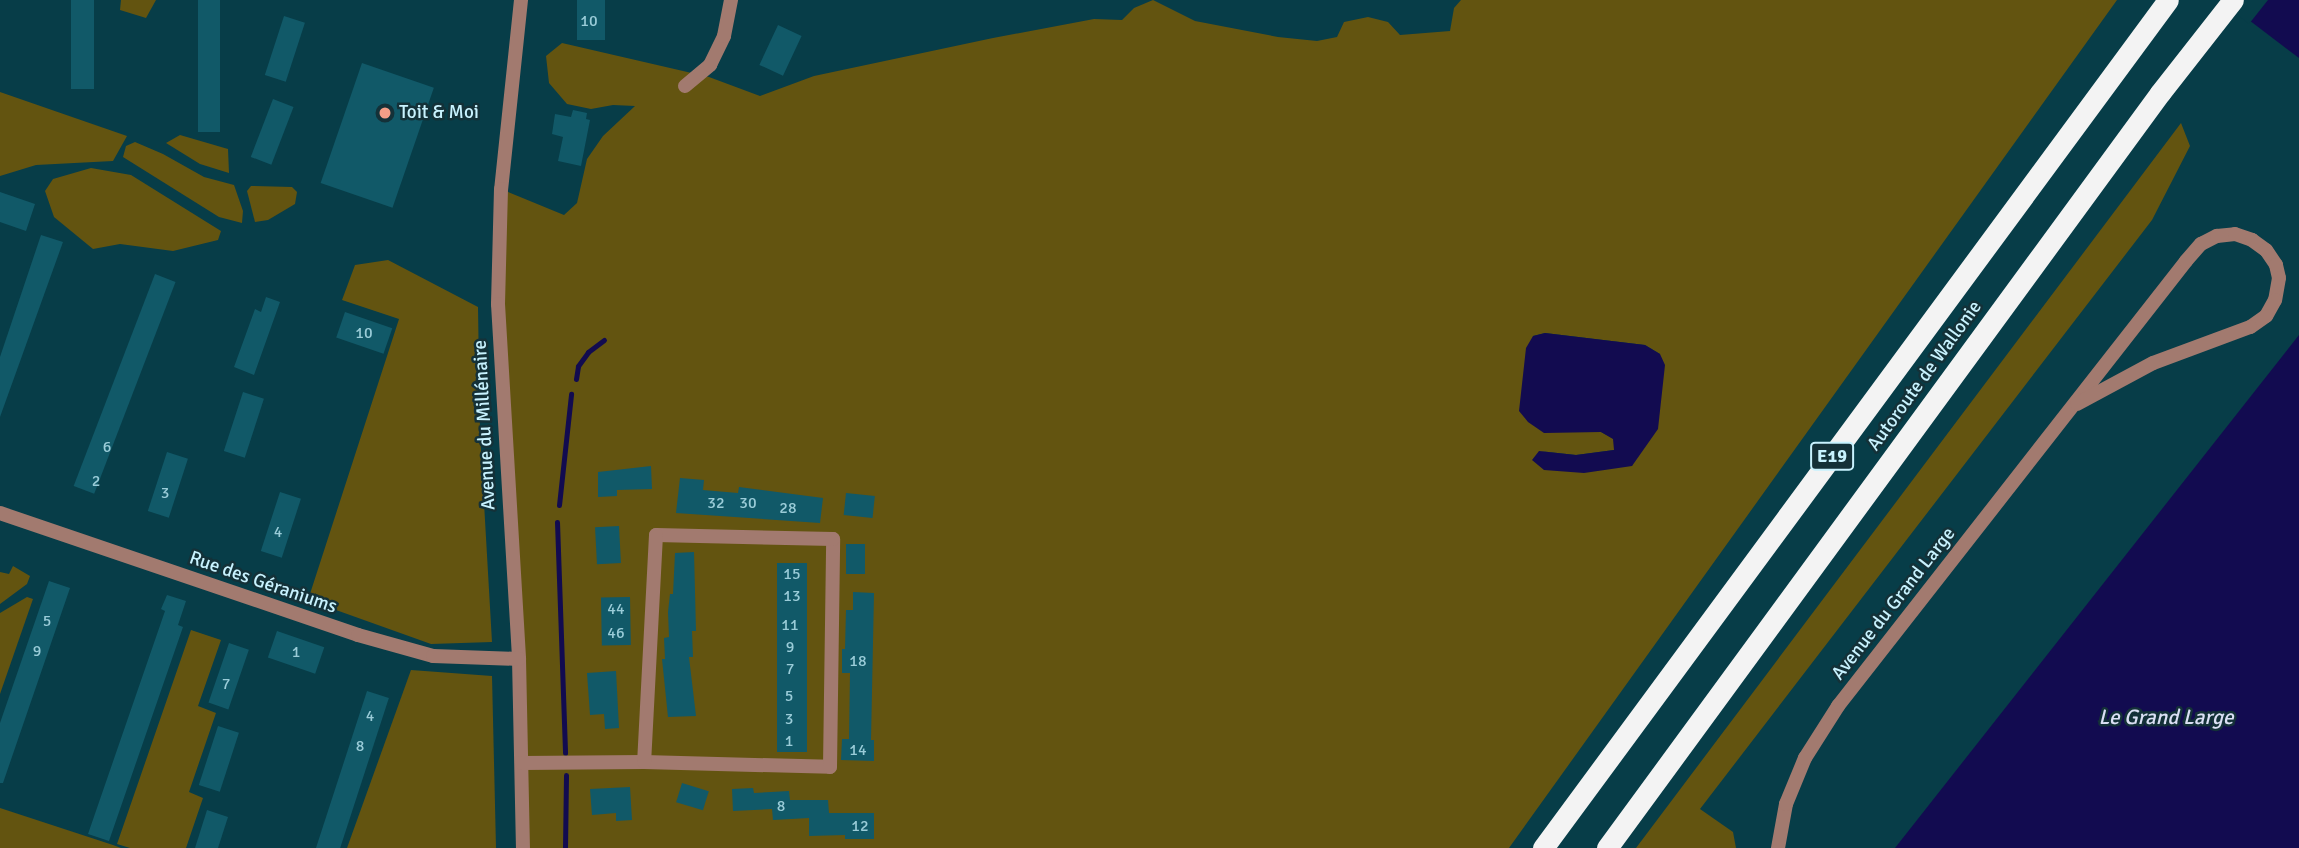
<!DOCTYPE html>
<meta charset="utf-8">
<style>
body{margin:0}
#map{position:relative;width:2299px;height:848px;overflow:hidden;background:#073d48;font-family:Signika,sans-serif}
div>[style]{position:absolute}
.green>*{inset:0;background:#635410}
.water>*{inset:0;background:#120b50}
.pier>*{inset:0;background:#073d48}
.stream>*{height:5px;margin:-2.5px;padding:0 2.5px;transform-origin:2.5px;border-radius:2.5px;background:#120b50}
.building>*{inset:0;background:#115968;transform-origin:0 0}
.minor>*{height:14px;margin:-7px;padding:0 7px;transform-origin:7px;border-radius:7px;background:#a27a6f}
.motorway>*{height:21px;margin:-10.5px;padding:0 10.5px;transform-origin:10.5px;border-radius:10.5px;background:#f3f3f3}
.dots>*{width:19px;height:19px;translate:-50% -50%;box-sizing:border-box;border:4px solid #143138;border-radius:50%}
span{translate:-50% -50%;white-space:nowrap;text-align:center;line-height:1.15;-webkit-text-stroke:5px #143138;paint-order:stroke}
.number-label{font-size:16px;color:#9accd8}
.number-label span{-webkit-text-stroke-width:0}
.shield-label span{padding:2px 5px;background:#143138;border:2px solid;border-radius:5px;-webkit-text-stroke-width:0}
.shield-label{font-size:18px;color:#c8f2fe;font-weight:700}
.poi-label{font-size:19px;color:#c8f2fe}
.left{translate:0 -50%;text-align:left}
.street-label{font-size:19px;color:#c8f2fe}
.water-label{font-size:21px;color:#dbe0f5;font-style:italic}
</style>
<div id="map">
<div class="green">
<div style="clip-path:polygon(121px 0,156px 0,146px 18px,120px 10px)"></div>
<div style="clip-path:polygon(evenodd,1153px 0,1195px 21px,1278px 37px,1317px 41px,1337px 37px,1344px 22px,1368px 17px,1388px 22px,1400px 35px,1450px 31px,1454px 8px,1461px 0,2117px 0,1509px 848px,523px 848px,505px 466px,501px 189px,564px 215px,577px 203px,587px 159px,603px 136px,635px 106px,613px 105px,591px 109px,567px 104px,549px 83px,546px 56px,562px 43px,709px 77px,760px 96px,814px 76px,993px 38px,1094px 19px,1122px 20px,1134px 8px,1153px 0,1545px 333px,1645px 345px,1660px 354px,1632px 466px,1539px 451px,1576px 455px,1614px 450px,1614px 439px,1601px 432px,1533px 336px,1545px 333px)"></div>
<div style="clip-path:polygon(0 92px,75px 118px,127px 136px,113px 161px,36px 165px,0 176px)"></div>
<div style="clip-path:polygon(2181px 123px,2190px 146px,2152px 220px,1700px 809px,1733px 832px,1736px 848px,1636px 848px)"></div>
<div style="clip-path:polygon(180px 135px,228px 149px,229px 173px,200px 164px,166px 143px)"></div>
<div style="clip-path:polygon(135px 142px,163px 154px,204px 177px,234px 185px,243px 211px,242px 223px,219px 217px,123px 157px,126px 146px)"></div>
<div style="clip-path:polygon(91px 168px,131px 175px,221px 231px,218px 240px,173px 251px,120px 244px,93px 249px,54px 217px,45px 191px,53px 179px)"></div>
<div style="clip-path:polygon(251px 186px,292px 187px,297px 192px,295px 204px,268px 220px,255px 222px,247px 191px)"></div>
<div style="clip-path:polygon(388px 260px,478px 307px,480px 433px,492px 642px,431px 644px,308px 600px,399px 319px,342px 300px,355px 265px)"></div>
<div style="clip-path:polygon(13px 566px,30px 576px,27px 584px,0 604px,0 572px,9px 574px)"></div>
<div style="clip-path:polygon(27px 597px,33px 599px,0 694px,0 613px)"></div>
<div style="clip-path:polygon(191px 630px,221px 640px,198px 706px,216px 713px,189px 792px,203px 798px,186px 848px,130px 848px,117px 844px)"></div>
<div style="clip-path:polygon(411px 670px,492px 676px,496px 848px,347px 848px)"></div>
<div style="clip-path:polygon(0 808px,113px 845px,121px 848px,0 848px)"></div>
</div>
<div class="water">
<div style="clip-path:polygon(2223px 0,2299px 0,2299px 58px,2245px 17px)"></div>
<div style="clip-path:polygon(1545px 333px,1645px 345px,1660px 354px,1665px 365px,1658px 429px,1632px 466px,1584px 473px,1544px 470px,1532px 460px,1539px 451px,1576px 455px,1614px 450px,1613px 439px,1601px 432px,1544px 433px,1528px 422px,1519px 411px,1526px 348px,1533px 336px)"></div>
<div style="clip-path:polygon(2299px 335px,2299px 848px,1895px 848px)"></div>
</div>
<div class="pier">
<div style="clip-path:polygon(2220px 0,2268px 0,2249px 24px)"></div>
</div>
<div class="stream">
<div style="left:576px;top:379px;width:13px;rotate:-81deg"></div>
<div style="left:578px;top:366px;width:17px;rotate:-54deg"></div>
<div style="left:588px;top:352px;width:20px;rotate:-37deg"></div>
<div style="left:559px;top:505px;width:112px;rotate:-83.8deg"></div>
<div style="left:557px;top:522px;width:231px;rotate:88deg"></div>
<div style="left:565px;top:848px;width:73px;rotate:-89.2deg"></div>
</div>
<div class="building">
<div style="left:71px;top:0;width:23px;height:89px"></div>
<div style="left:198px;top:0;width:22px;height:132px"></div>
<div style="left:577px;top:0;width:28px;height:40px"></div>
<div style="left:284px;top:16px;width:22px;height:62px;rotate:18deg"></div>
<div style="left:778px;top:25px;width:26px;height:44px;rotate:25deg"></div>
<div style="left:362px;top:63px;width:76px;height:127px;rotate:19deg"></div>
<div style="left:273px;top:99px;width:22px;height:62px;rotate:21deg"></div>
<div style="clip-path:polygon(573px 110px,587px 113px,586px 119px,590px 120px,581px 166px,558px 161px,563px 137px,552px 134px,555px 114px,571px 117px)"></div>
<div style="clip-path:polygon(0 192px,35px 204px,26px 231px,0 222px)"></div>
<div style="clip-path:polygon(41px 235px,63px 242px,0 417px,0 357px)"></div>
<div style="left:155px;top:274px;width:22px;height:227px;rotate:21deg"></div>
<div style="clip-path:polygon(266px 297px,280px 302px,254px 375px,234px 367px,255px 309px,261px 312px)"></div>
<div style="left:345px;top:312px;width:50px;height:27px;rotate:19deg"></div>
<div style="left:243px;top:392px;width:22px;height:62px;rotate:18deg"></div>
<div style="left:167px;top:452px;width:22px;height:62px;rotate:18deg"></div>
<div style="clip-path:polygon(651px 466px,652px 489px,617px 490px,617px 496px,598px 497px,598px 472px)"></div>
<div style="clip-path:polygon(680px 478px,704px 480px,703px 490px,738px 493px,739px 487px,823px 498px,820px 523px,676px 513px)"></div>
<div style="left:280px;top:492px;width:22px;height:62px;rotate:18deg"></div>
<div style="left:846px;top:493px;width:29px;height:22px;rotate:6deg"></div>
<div style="left:619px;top:526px;width:37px;height:24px;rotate:87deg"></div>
<div style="left:846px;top:544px;width:19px;height:30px"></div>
<div style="clip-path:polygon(694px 552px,696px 631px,692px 631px,693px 657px,689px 657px,696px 716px,668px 717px,662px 659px,665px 659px,664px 638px,669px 637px,668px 612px,670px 594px,673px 594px,675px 553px)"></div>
<div style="left:777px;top:563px;width:30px;height:189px"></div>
<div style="clip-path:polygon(49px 581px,70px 588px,3px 783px,0 783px,0 723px)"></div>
<div style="clip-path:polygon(853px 592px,874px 593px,871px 740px,874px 740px,874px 761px,841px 760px,842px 739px,849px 739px,850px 673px,842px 673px,842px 649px,845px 649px,846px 610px,853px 610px)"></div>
<div style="clip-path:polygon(167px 595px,186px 601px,178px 625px,183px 627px,109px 841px,88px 834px,165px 611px,161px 609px)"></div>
<div style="left:630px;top:597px;width:48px;height:29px;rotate:89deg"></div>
<div style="left:277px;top:631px;width:50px;height:28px;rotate:19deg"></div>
<div style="left:229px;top:643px;width:21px;height:63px;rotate:19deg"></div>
<div style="clip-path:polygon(616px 671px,619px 728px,605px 729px,604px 714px,590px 715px,587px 673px)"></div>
<div style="left:367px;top:691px;width:23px;height:166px;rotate:18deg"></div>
<div style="left:218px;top:726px;width:22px;height:62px;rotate:18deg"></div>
<div style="left:682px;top:783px;width:28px;height:20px;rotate:17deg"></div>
<div style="clip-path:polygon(630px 787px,632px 820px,616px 821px,616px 813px,592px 815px,590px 789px)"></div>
<div style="clip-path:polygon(753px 788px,754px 793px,789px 791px,790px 800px,828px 800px,829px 813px,874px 813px,874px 839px,845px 839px,845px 835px,809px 836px,809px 818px,773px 820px,772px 809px,733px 811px,732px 789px)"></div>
<div style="clip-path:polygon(207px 810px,228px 817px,218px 848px,195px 848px)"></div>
</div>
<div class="minor">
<div style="left:521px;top:0;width:190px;rotate:96deg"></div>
<div style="left:501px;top:189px;width:115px;rotate:91.5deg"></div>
<div style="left:498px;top:304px;width:356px;rotate:86.6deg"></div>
<div style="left:519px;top:659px;width:189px;rotate:88.8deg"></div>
<div style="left:685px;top:86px;width:33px;rotate:-40deg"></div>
<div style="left:710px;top:65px;width:32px;rotate:-64deg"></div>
<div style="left:724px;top:36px;width:37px;rotate:-79deg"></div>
<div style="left:0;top:513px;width:378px;rotate:18.8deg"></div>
<div style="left:358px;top:635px;width:78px;rotate:15.6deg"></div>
<div style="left:433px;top:656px;width:86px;rotate:2deg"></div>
<div style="left:522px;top:763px;width:122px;rotate:-0.5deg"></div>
<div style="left:644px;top:762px;width:186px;rotate:1.5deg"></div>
<div style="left:830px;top:767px;width:228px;rotate:-89.2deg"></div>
<div style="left:833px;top:539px;width:177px;rotate:-178.7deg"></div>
<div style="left:656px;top:535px;width:227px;rotate:93deg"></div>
<div style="left:1778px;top:848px;width:45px;rotate:-79.7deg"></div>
<div style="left:1786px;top:804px;width:50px;rotate:-67.6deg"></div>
<div style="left:1805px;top:758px;width:62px;rotate:-57.6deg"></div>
<div style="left:1838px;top:706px;width:565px;rotate:-51.97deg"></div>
<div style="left:2186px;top:261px;width:23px;rotate:-49deg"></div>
<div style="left:2201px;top:244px;width:18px;rotate:-27deg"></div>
<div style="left:2217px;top:236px;width:18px;rotate:-6deg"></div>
<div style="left:2235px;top:234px;width:18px;rotate:19deg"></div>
<div style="left:2252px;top:240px;width:17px;rotate:36deg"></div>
<div style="left:2266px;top:250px;width:18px;rotate:56deg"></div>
<div style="left:2276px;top:265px;width:13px;rotate:77deg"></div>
<div style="left:2279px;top:278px;width:22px;rotate:100deg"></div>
<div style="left:2275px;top:300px;width:18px;rotate:119deg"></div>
<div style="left:2266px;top:316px;width:19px;rotate:145deg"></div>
<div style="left:2250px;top:327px;width:103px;rotate:159.6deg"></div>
<div style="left:2153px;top:363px;width:86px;rotate:151.7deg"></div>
</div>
<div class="motorway">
<div style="left:1543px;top:848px;width:1053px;rotate:-53.61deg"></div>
<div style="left:1607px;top:848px;width:936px;rotate:-53.78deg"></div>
<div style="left:2160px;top:93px;width:118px;rotate:-51.9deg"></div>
</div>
<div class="dots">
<div style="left:385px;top:113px;background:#f49e87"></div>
</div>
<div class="number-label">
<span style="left:589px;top:21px">10</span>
<span style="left:364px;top:333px">10</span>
<span style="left:107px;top:447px">6</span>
<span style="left:96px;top:481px">2</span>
<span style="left:165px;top:493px">3</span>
<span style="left:716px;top:503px">32</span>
<span style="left:748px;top:503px">30</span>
<span style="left:788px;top:508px">28</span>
<span style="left:278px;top:532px">4</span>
<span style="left:792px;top:574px">15</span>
<span style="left:792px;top:596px">13</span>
<span style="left:616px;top:609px">44</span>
<span style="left:47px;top:621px">5</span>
<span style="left:790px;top:625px">11</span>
<span style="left:616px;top:633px">46</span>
<span style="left:790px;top:647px">9</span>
<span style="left:37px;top:651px">9</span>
<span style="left:296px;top:652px">1</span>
<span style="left:858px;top:661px">18</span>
<span style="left:790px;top:669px">7</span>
<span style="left:226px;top:684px">7</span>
<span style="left:789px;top:696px">5</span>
<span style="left:370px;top:716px">4</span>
<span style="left:789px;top:719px">3</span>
<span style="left:789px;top:741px">1</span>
<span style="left:360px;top:746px">8</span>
<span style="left:858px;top:750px">14</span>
<span style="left:781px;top:806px">8</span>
<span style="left:860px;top:826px">12</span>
</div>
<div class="shield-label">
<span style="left:1832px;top:456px">E19</span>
</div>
<div class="poi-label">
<span class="left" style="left:399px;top:113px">Toit &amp; Moi</span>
</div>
<div class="street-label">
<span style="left:1925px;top:376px;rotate:-54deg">Autoroute de Wallonie</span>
<span style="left:485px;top:425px;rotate:-93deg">Avenue du Millénaire</span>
<span style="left:263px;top:583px;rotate:19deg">Rue des Géraniums</span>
<span style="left:1894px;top:604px;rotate:-52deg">Avenue du Grand Large</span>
</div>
<div class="water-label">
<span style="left:2166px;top:717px">Le Grand Large</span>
</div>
</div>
